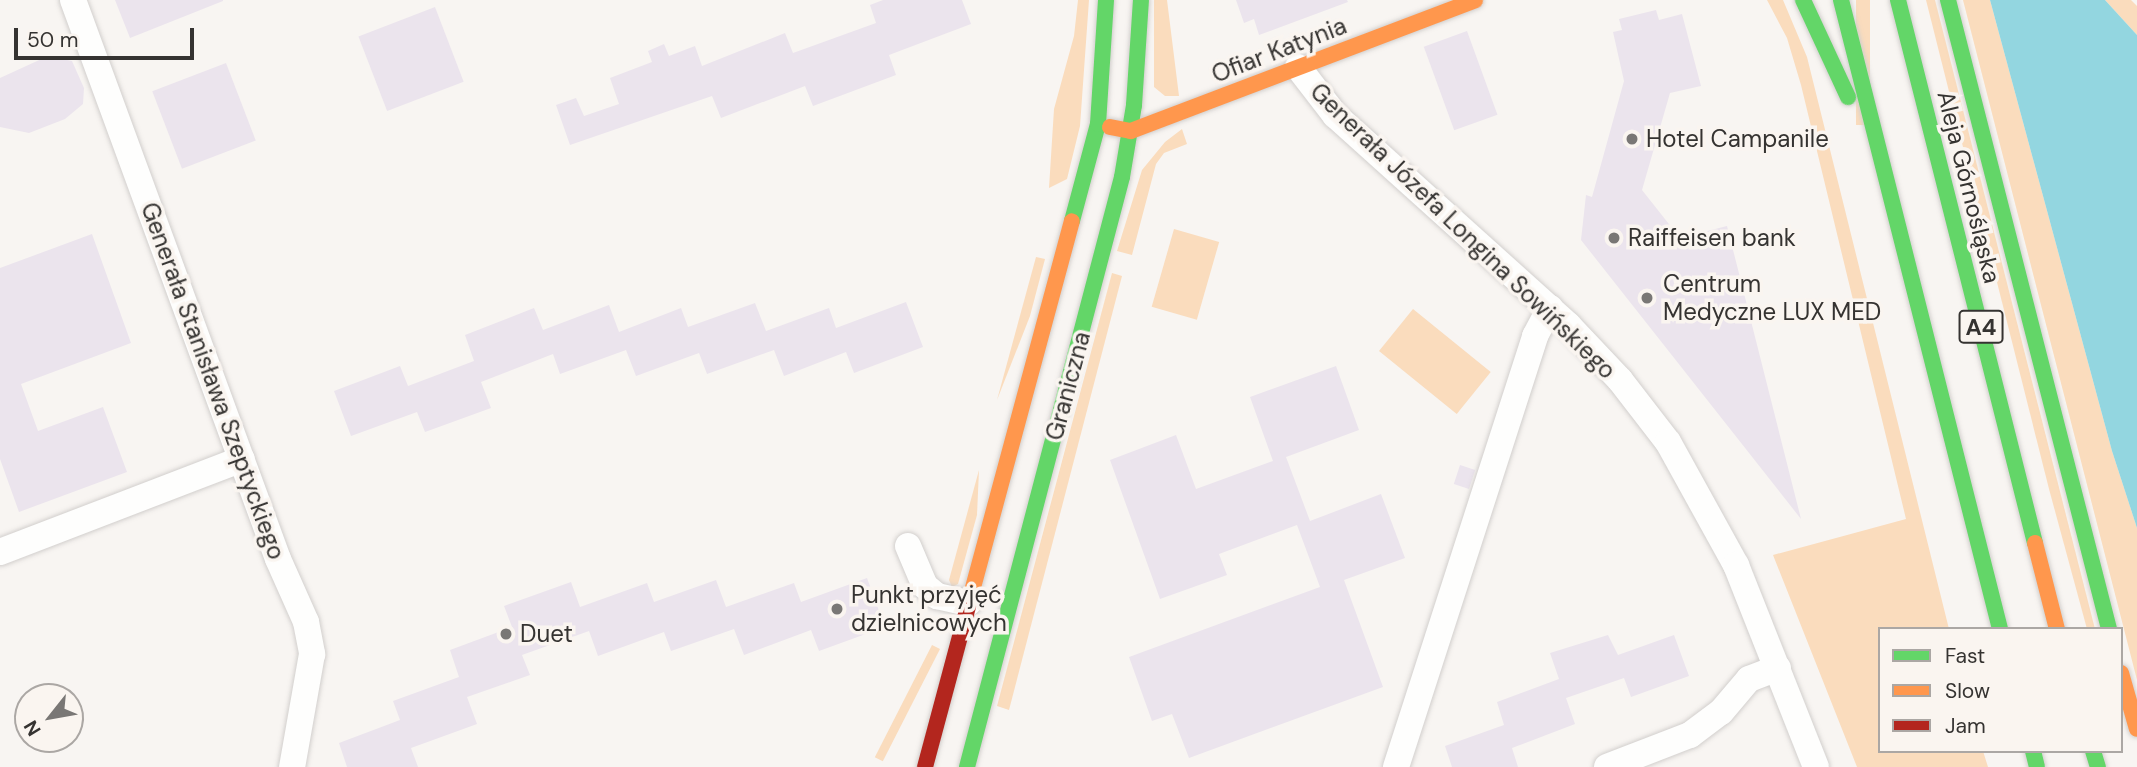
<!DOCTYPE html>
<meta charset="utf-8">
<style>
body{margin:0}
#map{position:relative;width:2137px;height:767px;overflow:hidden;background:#f8f5f2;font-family:"DM Sans",sans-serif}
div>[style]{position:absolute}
.green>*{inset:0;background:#fadcbd;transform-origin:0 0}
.water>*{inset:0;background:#93d6e0}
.building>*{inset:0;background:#ebe4ed;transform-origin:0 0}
.roads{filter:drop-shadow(0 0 2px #d2cfcd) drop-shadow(0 0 2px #d2cfcd)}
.street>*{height:26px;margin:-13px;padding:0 13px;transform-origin:13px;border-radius:13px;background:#fefefd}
.fast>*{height:16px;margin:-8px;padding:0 8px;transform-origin:8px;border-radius:8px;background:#63d668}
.slow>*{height:16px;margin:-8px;padding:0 8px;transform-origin:8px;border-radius:8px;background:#ff974d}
.jam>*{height:16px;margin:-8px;padding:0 8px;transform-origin:8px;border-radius:8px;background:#b3261e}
.dots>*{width:19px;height:19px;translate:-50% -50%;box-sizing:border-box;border:4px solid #faf5f0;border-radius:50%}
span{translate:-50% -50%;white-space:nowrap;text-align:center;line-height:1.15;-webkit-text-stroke:7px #faf5f0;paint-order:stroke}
.shield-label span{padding:2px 5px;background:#faf5f0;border:2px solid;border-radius:5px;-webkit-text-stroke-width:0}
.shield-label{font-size:23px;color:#353331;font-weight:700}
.street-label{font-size:24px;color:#353331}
.poi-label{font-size:24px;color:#353331}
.left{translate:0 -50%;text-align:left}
.legend{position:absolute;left:1878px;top:627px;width:245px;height:126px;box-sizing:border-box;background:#faf5f0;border:2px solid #aba7a4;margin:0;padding:9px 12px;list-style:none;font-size:21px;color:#353331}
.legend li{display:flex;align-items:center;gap:14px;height:35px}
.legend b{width:35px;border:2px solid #aba7a4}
.north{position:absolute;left:14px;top:683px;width:70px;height:70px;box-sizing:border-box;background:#faf5f0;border:2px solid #aba7a4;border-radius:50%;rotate:239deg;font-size:19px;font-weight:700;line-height:28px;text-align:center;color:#353331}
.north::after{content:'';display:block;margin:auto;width:24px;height:32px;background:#797775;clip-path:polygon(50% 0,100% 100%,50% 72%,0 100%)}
.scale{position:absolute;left:14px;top:28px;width:180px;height:32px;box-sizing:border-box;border:4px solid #353331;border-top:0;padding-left:9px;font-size:21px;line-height:24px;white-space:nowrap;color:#353331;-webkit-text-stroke:5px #faf5f0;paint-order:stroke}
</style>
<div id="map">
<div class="green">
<div style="clip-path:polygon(1078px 0,1089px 0,1080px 126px,1067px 179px,1049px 188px,1054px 109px,1074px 36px)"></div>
<div style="clip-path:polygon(1154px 0,1167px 0,1179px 96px,1165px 96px,1154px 87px)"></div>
<div style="clip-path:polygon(1767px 0,1783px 0,1807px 57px,1949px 629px,1880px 629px,1880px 751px,1983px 751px,1988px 767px,1857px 767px,1773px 555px,1906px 519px,1801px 85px,1787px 38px)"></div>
<div style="left:1856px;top:0;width:14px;height:125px"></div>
<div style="clip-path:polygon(1926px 0,1935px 0,2095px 629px,2087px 629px,2049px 489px)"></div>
<div style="clip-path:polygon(1963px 0,1990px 0,2112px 451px,2137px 528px,2137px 680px)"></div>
<div style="clip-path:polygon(2105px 0,2131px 0,2137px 6px,2137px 35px)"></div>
<div style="clip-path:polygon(1182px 129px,1187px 144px,1164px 153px,1156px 164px,1132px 255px,1117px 251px,1142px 170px,1165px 142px)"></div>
<div style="left:1174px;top:229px;width:47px;height:81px;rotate:16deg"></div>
<div style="clip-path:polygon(1036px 257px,1045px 259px,1030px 316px,997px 400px)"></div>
<div style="clip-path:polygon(1112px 273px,1122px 276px,1009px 710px,997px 706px)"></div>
<div style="left:1413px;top:309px;width:100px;height:54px;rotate:39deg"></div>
<div style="clip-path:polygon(979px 470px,977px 515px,958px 584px,952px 587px,949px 580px)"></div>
<div style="left:932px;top:645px;width:9px;height:126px;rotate:27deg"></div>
</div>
<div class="water">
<div style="clip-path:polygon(1990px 0,2105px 0,2137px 35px,2137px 528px,2112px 451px)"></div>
</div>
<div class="building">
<div style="clip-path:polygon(115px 0,223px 0,223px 1px,130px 38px)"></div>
<div style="clip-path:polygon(883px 0,962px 0,971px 24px,889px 55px,896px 75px,813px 106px,805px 86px,721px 118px,712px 96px,570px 145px,556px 105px,576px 98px,584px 116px,619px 104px,610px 78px,652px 62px,648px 51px,664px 44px,669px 56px,695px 46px,702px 66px,785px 33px,793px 53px,876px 23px,870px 5px)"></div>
<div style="clip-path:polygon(1236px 0,1347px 0,1348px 2px,1259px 35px,1254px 19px,1244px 23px)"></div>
<div style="left:435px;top:7px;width:80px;height:82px;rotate:69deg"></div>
<div style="clip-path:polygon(1656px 10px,1659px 20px,1682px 14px,1701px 86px,1670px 93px,1642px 190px,1680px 238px,1727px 226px,1801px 519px,1581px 240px,1586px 195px,1592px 197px,1624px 81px,1613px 32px,1622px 30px,1619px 19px)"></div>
<div style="left:1467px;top:31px;width:89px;height:46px;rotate:70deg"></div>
<div style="clip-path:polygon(48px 56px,72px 61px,84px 88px,83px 104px,65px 119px,29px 133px,0 127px,0 78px)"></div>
<div style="left:226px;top:63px;width:83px;height:79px;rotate:69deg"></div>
<div style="clip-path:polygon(92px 234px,131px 343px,21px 384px,38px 431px,103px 407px,127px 472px,19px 512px,0 459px,0 268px)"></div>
<div style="clip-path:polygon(906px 302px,923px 347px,854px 373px,846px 352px,784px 376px,774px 350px,707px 374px,699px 353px,636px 376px,626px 350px,560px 374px,553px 354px,481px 382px,491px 408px,425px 432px,417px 412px,351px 436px,334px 391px,400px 366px,408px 386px,474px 361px,465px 335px,534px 308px,543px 330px,609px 305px,619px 332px,681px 308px,688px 327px,755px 303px,766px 331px,829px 308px,836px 328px)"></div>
<div style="clip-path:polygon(1336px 366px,1359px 430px,1286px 457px,1310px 521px,1381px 494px,1405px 558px,1344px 580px,1383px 687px,1189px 758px,1172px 714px,1152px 721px,1129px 657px,1320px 587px,1297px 525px,1219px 554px,1227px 575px,1160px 599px,1110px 460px,1176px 435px,1196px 489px,1273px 461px,1250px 397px)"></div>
<div style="left:1460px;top:465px;width:16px;height:20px;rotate:18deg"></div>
<div style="clip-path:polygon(867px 578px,885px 627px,819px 651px,811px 630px,744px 655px,734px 629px,671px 651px,664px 632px,598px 656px,589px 631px,522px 655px,530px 675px,467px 697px,477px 724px,411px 748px,418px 767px,347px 767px,339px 743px,400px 720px,393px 701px,459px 677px,450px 650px,512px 627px,504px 606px,571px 582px,580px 607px,647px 583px,654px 602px,716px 580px,726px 607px,794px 583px,801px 602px)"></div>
<div style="clip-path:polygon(1608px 635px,1618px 655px,1674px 635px,1689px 676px,1631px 697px,1624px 678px,1566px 698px,1575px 724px,1512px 748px,1518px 767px,1452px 767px,1445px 746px,1504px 725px,1497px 702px,1559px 679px,1550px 653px)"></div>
</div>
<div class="roads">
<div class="street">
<div style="left:73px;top:0;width:595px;rotate:69.86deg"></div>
<div style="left:278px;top:559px;width:69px;rotate:66deg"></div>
<div style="left:306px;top:622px;width:33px;rotate:79deg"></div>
<div style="left:312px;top:654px;width:115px;rotate:100deg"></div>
<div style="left:1298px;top:67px;width:61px;rotate:52.4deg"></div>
<div style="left:1335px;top:115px;width:314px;rotate:42deg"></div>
<div style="left:1568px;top:325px;width:76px;rotate:46.6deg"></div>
<div style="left:1620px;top:380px;width:78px;rotate:52.3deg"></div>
<div style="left:1668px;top:442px;width:141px;rotate:61.1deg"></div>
<div style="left:1736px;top:565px;width:217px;rotate:68.4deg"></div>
<div style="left:908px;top:546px;width:43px;rotate:67deg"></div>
<div style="left:925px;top:586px;width:16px;rotate:40deg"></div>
<div style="left:937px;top:596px;width:32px;rotate:13deg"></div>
<div style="left:0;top:552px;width:259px;rotate:-21deg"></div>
<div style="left:1396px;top:767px;width:453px;rotate:-72.1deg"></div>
<div style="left:1535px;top:336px;width:32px;rotate:-62deg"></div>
<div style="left:1607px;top:767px;width:89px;rotate:-21.1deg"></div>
<div style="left:1690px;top:735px;width:39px;rotate:-37deg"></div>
<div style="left:1721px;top:712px;width:43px;rotate:-49.7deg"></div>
<div style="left:1749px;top:679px;width:31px;rotate:-21deg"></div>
</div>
<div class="fast">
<div style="left:1803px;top:0;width:107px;rotate:65.1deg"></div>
<div style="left:1841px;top:0;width:649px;rotate:75.81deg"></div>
<div style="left:1898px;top:0;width:560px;rotate:75.84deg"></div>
<div style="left:1948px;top:0;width:649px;rotate:75.64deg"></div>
<div style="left:1072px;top:221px;width:100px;rotate:-75deg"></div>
<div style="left:1098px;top:124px;width:124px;rotate:-86.3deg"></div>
<div style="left:2033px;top:751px;width:16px;rotate:76deg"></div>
<div style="left:2093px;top:751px;width:17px;rotate:73deg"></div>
<div style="left:967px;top:767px;width:610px;rotate:-75.28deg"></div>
<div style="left:1122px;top:177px;width:73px;rotate:-80.5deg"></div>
<div style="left:1134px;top:105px;width:105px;rotate:-86.2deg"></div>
</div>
<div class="slow">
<div style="left:1110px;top:127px;width:21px;rotate:11deg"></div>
<div style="left:1131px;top:131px;width:368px;rotate:-20.8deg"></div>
<div style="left:2035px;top:543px;width:89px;rotate:75.7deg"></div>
<div style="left:971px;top:595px;width:387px;rotate:-74.9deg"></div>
<div style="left:2121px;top:673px;width:58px;rotate:74.1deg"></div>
</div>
<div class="jam">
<div style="left:925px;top:767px;width:178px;rotate:-75deg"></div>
</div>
</div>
<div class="dots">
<div style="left:1632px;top:139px;background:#797775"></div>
<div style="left:1614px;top:238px;background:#797775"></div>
<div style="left:1647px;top:298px;background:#797775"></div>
<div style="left:837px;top:609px;background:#797775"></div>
<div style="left:506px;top:634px;background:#797775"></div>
</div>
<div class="shield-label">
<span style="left:1981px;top:327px">A4</span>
</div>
<div class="street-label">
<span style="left:1279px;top:50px;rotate:-21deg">Ofiar Katynia</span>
<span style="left:1969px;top:187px;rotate:76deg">Aleja Górnośląska</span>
<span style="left:1463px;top:231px;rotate:44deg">Generała Józefa Longina Sowińskiego</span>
<span style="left:213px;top:381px;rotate:70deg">Generała Stanisława Szeptyckiego</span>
<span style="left:1068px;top:386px;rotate:-75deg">Graniczna</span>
</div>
<div class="poi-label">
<span class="left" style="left:1646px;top:139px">Hotel Campanile</span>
<span class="left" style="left:1628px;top:238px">Raiffeisen bank</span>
<span class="left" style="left:1663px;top:298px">Centrum<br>Medyczne LUX MED</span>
<span class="left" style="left:851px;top:609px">Punkt przyjęć<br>dzielnicowych</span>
<span class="left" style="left:520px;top:634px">Duet</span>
</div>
<ul class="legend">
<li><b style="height:9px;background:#63d668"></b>Fast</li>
<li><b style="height:9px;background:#ff974d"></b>Slow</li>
<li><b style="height:9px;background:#b3261e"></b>Jam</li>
</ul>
<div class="north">N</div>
<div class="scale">50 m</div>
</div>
